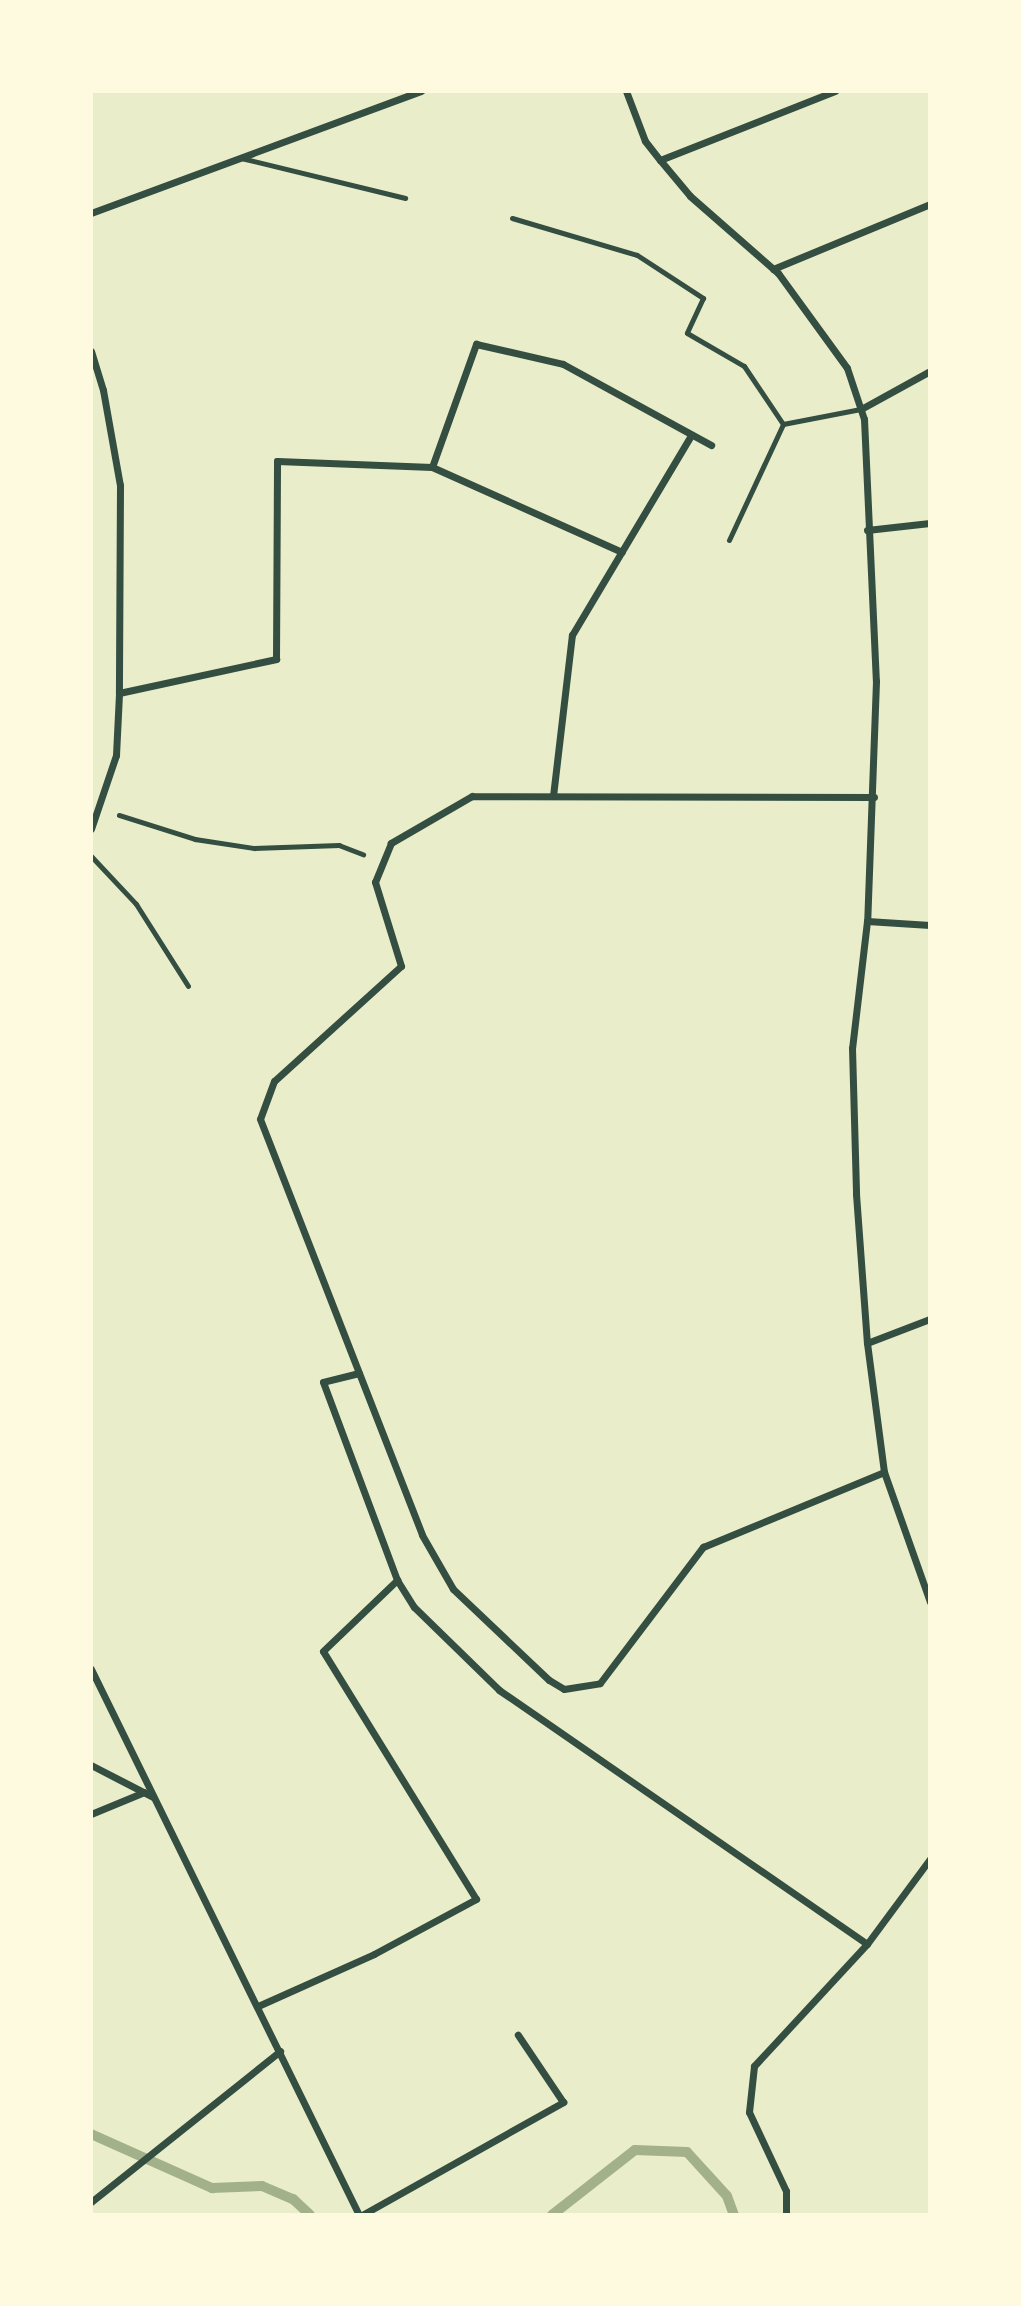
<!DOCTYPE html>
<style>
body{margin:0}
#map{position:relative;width:1021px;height:2306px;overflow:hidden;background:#e9edc9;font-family:"Noto Sans",sans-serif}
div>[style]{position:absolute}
.stream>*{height:10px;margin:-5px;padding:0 5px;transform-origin:5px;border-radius:5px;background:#a3b18a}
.path>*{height:4.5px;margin:-2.25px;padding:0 2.25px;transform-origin:2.25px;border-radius:2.25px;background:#344e41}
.service>*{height:5px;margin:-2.5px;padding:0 2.5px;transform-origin:2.5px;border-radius:2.5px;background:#344e41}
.minor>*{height:7px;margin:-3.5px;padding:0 3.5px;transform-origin:3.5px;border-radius:3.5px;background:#344e41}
span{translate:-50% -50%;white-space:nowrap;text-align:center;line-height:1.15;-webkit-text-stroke:5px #fefae0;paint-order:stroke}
.frame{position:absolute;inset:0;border:93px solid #fefae0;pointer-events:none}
</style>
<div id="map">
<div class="stream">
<div style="left:91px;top:2134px;width:133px;rotate:24.1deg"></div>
<div style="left:212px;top:2188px;width:50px;rotate:-2.3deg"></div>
<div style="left:262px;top:2186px;width:34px;rotate:23deg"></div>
<div style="left:293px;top:2199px;width:23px;rotate:43deg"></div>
<div style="left:552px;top:2215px;width:105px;rotate:-38.1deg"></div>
<div style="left:635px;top:2150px;width:52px;rotate:2.2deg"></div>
<div style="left:687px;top:2152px;width:59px;rotate:47.7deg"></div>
<div style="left:727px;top:2196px;width:20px;rotate:70deg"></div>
</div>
<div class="path">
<div style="left:119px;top:815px;width:80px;rotate:17.5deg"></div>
<div style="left:195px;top:839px;width:60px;rotate:8.7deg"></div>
<div style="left:254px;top:848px;width:85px;rotate:-2deg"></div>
<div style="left:339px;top:845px;width:26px;rotate:21deg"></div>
</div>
<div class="service">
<div style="left:241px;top:158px;width:169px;rotate:13.7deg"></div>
<div style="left:512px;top:218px;width:130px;rotate:16.5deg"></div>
<div style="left:637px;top:255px;width:79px;rotate:33.1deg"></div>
<div style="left:703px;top:298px;width:38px;rotate:115deg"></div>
<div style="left:687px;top:333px;width:66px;rotate:30.1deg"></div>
<div style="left:744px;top:366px;width:70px;rotate:56.1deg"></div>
<div style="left:729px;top:540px;width:128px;rotate:-65deg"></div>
<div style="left:783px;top:424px;width:79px;rotate:-10.9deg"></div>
<div style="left:91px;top:856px;width:66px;rotate:46.8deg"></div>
<div style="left:136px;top:904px;width:97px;rotate:57.6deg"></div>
</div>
<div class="minor">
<div style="left:626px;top:91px;width:53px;rotate:69.2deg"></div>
<div style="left:645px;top:141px;width:24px;rotate:52deg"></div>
<div style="left:660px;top:160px;width:47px;rotate:50.2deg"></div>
<div style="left:690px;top:196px;width:117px;rotate:41.2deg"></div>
<div style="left:778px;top:273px;width:117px;rotate:54deg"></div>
<div style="left:847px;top:368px;width:54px;rotate:71.6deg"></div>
<div style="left:864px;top:419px;width:262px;rotate:87.4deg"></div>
<div style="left:876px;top:681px;width:240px;rotate:92.1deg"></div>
<div style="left:867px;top:921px;width:128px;rotate:96.7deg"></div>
<div style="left:852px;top:1048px;width:146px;rotate:88.4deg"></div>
<div style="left:856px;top:1194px;width:149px;rotate:85.8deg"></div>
<div style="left:867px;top:1343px;width:130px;rotate:82.5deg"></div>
<div style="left:884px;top:1472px;width:138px;rotate:70.5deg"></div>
<div style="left:660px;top:160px;width:188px;rotate:-21.5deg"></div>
<div style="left:91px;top:213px;width:352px;rotate:-20.3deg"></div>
<div style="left:773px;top:269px;width:170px;rotate:-22.5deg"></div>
<div style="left:91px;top:351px;width:41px;rotate:72.9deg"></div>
<div style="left:103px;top:390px;width:97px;rotate:79.9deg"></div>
<div style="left:120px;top:485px;width:208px;rotate:90.3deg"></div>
<div style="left:861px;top:409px;width:79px;rotate:-28.8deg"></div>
<div style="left:432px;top:467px;width:131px;rotate:-70.3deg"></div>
<div style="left:476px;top:344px;width:89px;rotate:12.9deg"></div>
<div style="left:563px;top:364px;width:169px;rotate:28.7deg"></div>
<div style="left:867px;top:530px;width:63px;rotate:-6.3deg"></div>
<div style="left:553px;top:796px;width:162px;rotate:-83.3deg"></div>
<div style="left:572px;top:635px;width:233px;rotate:-59.2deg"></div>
<div style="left:874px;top:797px;width:402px;rotate:-179.9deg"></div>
<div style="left:472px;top:796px;width:94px;rotate:149.9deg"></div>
<div style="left:391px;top:843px;width:42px;rotate:112.3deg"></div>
<div style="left:375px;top:882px;width:88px;rotate:72.8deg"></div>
<div style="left:401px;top:966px;width:171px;rotate:137.8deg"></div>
<div style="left:274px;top:1081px;width:40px;rotate:110.2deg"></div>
<div style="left:260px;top:1119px;width:446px;rotate:68.7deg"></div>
<div style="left:422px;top:1535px;width:62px;rotate:60.1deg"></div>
<div style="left:453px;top:1589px;width:132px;rotate:43.5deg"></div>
<div style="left:549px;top:1680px;width:17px;rotate:31deg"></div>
<div style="left:564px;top:1689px;width:36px;rotate:-9deg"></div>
<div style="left:600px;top:1683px;width:171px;rotate:-52.9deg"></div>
<div style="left:703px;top:1547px;width:196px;rotate:-22.5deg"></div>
<div style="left:91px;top:829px;width:78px;rotate:-71.3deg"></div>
<div style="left:116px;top:755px;width:62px;rotate:-87.2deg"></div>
<div style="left:119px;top:693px;width:161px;rotate:-12.2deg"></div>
<div style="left:276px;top:659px;width:198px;rotate:-89.7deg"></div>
<div style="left:277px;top:461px;width:155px;rotate:2.2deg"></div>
<div style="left:432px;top:467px;width:208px;rotate:24.1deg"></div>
<div style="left:867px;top:921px;width:63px;rotate:3.6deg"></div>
<div style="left:867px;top:1343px;width:67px;rotate:-20.9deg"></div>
<div style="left:359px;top:1373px;width:37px;rotate:166deg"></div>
<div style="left:323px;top:1382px;width:211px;rotate:69.5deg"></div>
<div style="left:397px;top:1580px;width:32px;rotate:58deg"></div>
<div style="left:414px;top:1607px;width:119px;rotate:44.3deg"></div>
<div style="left:499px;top:1690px;width:447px;rotate:34.6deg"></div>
<div style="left:91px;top:1669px;width:608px;rotate:63.86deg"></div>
<div style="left:91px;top:1765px;width:70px;rotate:27.3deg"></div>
<div style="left:91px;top:1814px;width:57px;rotate:-22.5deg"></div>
<div style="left:258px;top:2006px;width:127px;rotate:-24.1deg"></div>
<div style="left:374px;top:1954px;width:116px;rotate:-28.3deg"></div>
<div style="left:476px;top:1899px;width:291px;rotate:-121.7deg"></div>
<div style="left:323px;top:1651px;width:103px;rotate:-43.8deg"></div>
<div style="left:91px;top:2202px;width:242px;rotate:-38.6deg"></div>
<div style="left:362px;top:2215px;width:231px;rotate:-29.3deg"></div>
<div style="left:563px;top:2102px;width:81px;rotate:-123.9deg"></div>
<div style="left:786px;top:2215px;width:24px;rotate:-90deg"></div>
<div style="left:786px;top:2191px;width:87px;rotate:-115.1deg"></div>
<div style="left:749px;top:2112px;width:46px;rotate:-83.8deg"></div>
<div style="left:754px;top:2066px;width:166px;rotate:-47.2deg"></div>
<div style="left:867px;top:1944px;width:106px;rotate:-53.5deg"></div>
</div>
<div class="frame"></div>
</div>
